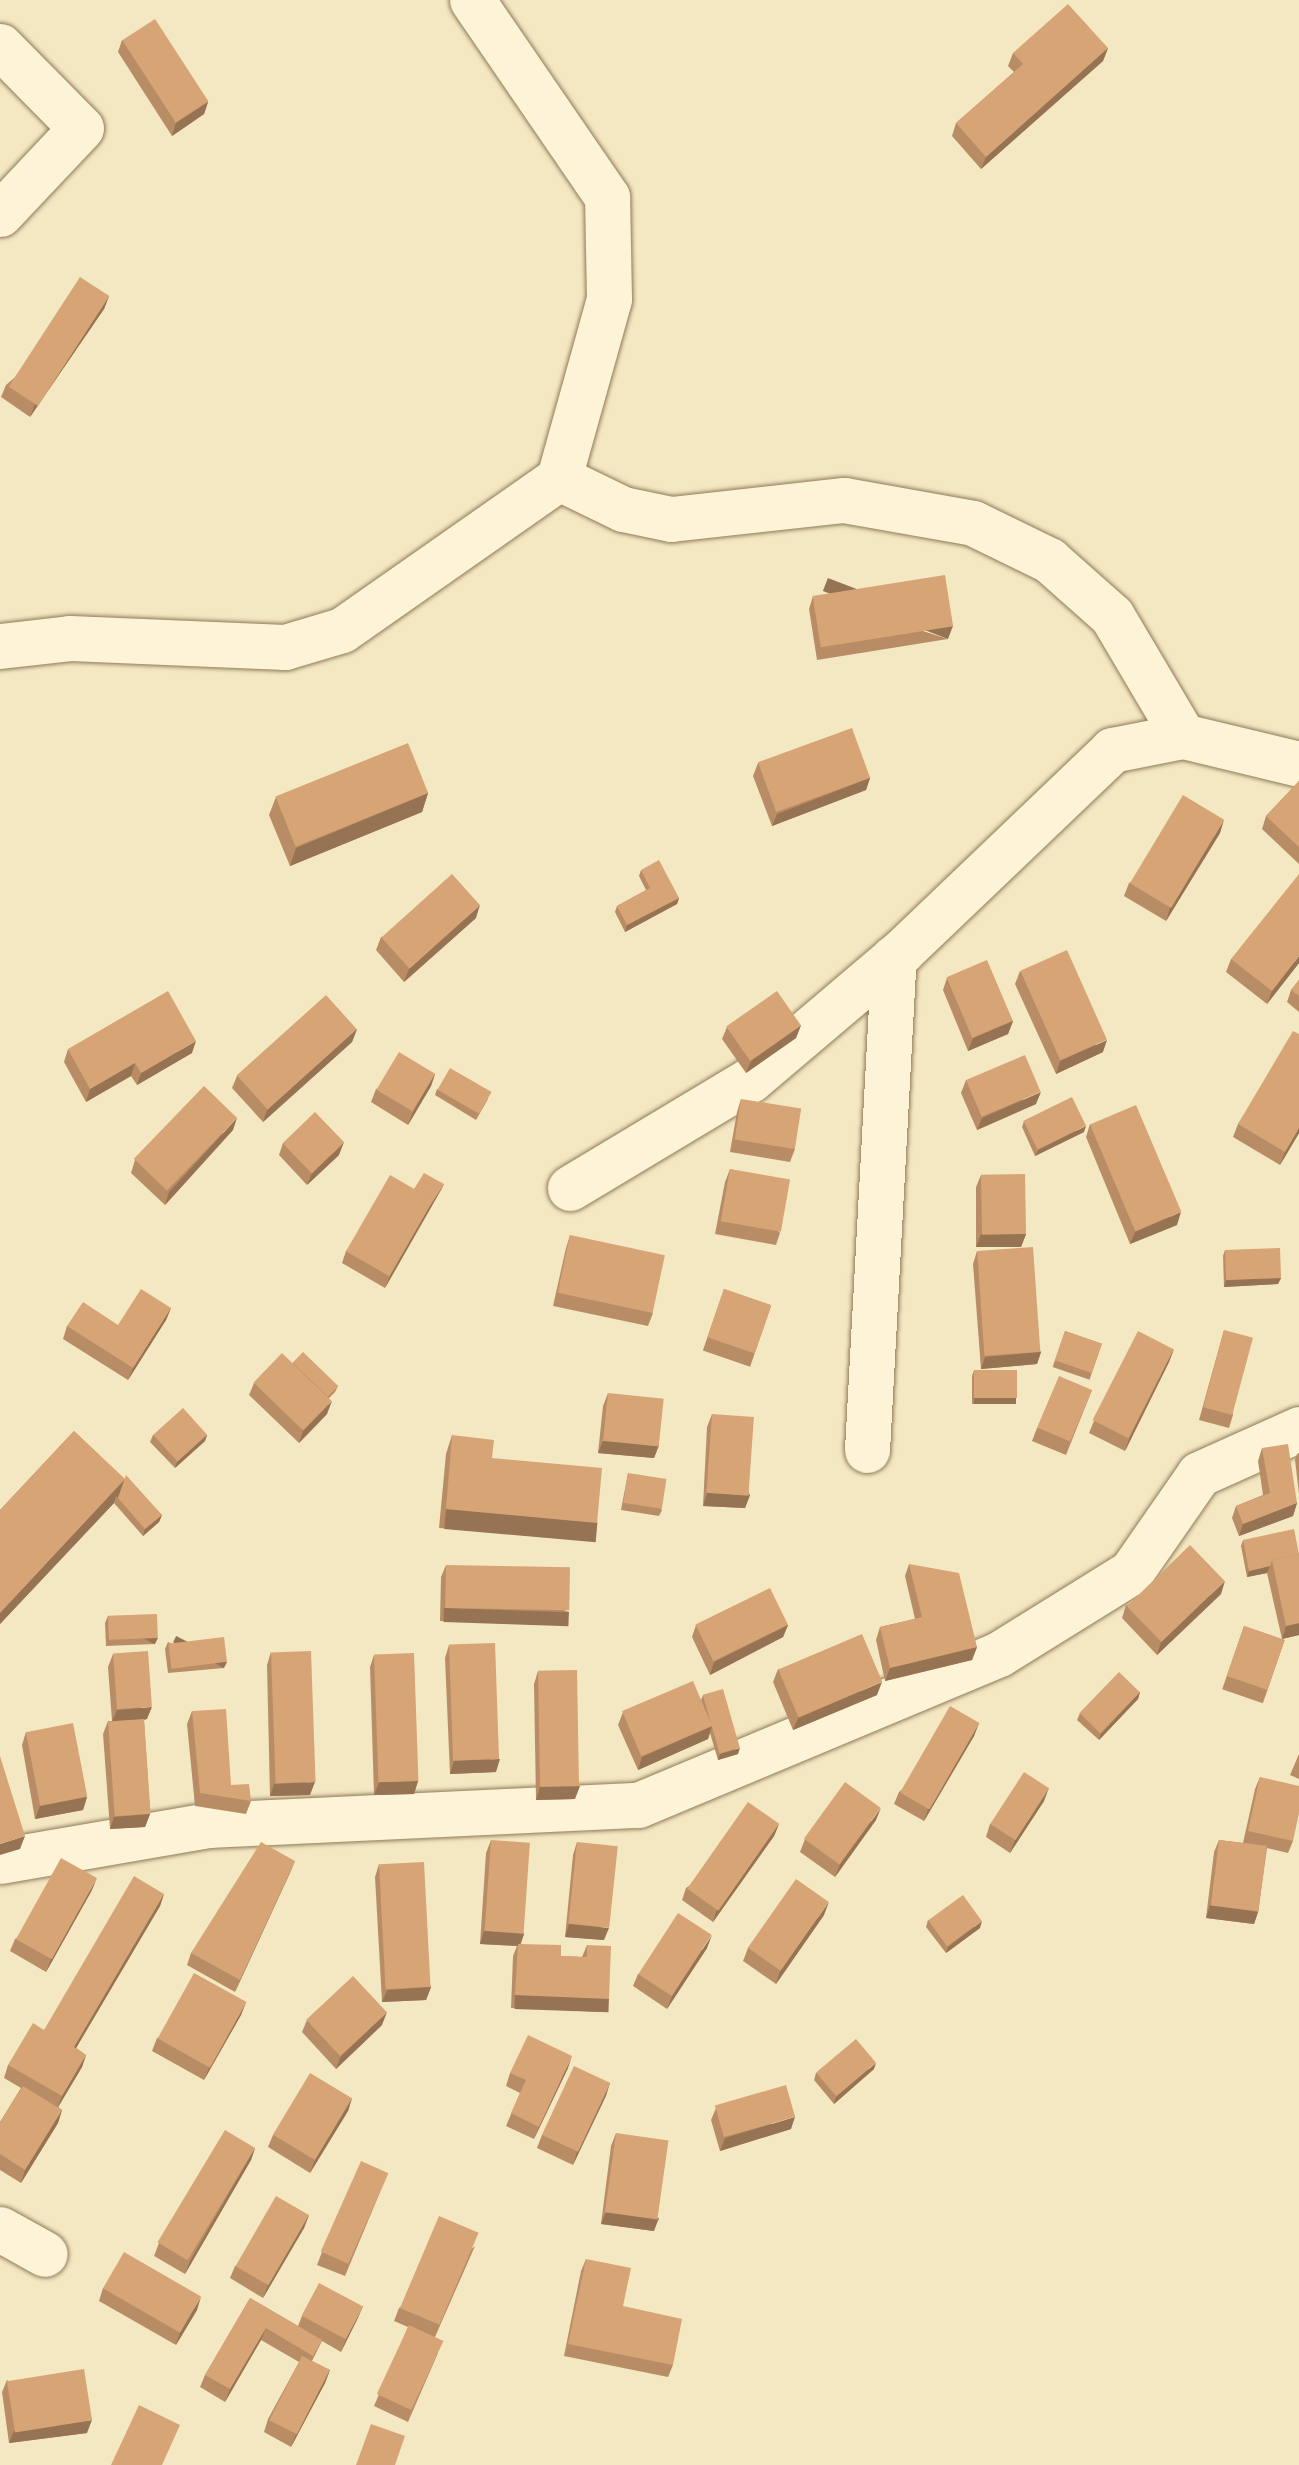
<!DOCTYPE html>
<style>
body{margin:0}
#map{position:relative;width:1299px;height:2465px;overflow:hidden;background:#f4e8c3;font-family:"Source Serif 4",serif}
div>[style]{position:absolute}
.roads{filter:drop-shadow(0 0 2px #917a57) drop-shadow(0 0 2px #917a57)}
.minor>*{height:45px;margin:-22.5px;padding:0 22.5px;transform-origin:22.5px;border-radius:22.5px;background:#fdf4d8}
.wall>*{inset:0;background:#b88d65;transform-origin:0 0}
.shaded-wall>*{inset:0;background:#967352;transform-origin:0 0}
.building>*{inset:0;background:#d6a475;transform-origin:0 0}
span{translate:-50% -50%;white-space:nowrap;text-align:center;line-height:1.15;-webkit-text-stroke:8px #faf1d4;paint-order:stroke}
</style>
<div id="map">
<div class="roads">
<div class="minor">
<div style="left:0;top:46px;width:115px;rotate:45.4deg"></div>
<div style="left:81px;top:128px;width:118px;rotate:133.3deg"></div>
<div style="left:559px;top:478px;width:71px;rotate:25.8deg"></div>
<div style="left:623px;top:509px;width:49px;rotate:11.8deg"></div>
<div style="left:671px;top:519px;width:174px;rotate:-6.3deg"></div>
<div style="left:844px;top:500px;width:131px;rotate:10.1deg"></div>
<div style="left:973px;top:523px;width:85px;rotate:26deg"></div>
<div style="left:1049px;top:560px;width:84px;rotate:41.6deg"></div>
<div style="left:1112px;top:616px;width:139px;rotate:59.4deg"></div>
<div style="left:0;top:646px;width:70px;rotate:-6.5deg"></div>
<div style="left:70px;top:638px;width:215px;rotate:2.4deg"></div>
<div style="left:285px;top:647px;width:59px;rotate:-16.6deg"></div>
<div style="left:342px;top:630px;width:265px;rotate:-35deg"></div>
<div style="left:559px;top:478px;width:186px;rotate:-74.4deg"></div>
<div style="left:609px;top:299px;width:102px;rotate:-91.1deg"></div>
<div style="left:607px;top:197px;width:239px;rotate:-124.4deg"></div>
<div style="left:570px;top:1188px;width:210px;rotate:-31deg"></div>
<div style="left:750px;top:1080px;width:199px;rotate:-40.3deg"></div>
<div style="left:902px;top:951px;width:291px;rotate:-43.7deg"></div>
<div style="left:1112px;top:750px;width:72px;rotate:-11.2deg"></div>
<div style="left:1183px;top:736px;width:119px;rotate:13.6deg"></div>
<div style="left:867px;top:1450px;width:493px;rotate:-86.9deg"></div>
<div style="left:0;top:1861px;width:212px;rotate:-9.8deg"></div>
<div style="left:209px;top:1825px;width:429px;rotate:-2.7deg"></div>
<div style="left:638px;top:1805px;width:391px;rotate:-22.7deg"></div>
<div style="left:999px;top:1654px;width:155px;rotate:-31.8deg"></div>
<div style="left:1131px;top:1572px;width:119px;rotate:-55.2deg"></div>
<div style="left:1199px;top:1474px;width:110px;rotate:-24.2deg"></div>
<div style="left:0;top:2229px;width:51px;rotate:29.1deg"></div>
</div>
</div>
<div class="wall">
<div style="clip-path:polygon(122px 40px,208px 102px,204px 114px,172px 136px,118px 52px)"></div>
<div style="clip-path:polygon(1108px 48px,1103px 61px,981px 169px,952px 136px,956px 123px,1014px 72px,1008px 66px,1013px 53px)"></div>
<div style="clip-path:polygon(109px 296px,104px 309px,30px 417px,1px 397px,6px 385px)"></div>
<div style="clip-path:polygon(813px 596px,948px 639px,817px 660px,809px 609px)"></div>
<div style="clip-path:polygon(758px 763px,870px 778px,866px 790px,772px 826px,753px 776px)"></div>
<div style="clip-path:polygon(1299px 781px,1299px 864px,1262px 829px,1266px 816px)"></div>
<div style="clip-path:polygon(428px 793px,422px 812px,290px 866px,269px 815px,276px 797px)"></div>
<div style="clip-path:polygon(1220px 833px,1166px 921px,1124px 896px,1129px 883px)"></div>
<div style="clip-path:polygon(641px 870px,679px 898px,677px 904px,625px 932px,615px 912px,617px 906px,646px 890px,639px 876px)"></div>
<div style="clip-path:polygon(476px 918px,404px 982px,376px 950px,381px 937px)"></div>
<div style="clip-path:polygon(1231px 959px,1299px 963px,1267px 1004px,1226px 972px)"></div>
<div style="clip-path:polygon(1020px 971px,1103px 1052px,1056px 1074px,1015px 984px)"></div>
<div style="clip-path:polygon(947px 978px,1013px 1021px,1008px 1034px,968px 1051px,943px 990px)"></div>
<div style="clip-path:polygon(1299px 980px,1299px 1012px,1287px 1002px,1291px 990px)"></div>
<div style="clip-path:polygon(801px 1025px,796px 1038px,746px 1073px,722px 1039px,727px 1027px)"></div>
<div style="clip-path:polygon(357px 1029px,352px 1042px,263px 1122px,232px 1088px,237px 1076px)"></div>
<div style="clip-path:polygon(1299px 1034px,1299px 1133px,1280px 1165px,1233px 1137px,1238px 1124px)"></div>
<div style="clip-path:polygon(68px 1049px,192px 1053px,137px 1085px,131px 1076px,86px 1102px,64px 1062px)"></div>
<div style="clip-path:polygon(435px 1074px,431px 1086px,408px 1125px,371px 1102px,376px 1089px)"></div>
<div style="clip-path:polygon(966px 1080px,1036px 1104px,977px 1130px,961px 1093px)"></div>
<div style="clip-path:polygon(437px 1089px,488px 1099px,476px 1120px,435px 1095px)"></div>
<div style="clip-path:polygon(741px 1099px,795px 1149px,790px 1162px,730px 1152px,737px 1112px)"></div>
<div style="clip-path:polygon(1024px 1121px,1084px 1132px,1035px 1156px,1022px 1127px)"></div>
<div style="clip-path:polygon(1090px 1124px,1177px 1225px,1130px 1244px,1086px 1137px)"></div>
<div style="clip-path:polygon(233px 1130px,165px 1205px,131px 1173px,135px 1160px)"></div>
<div style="clip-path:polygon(283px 1143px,339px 1155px,307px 1185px,279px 1155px)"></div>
<div style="clip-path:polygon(730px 1169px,780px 1233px,776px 1245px,715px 1234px,725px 1182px)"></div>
<div style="clip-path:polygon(981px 1175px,1026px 1234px,1021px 1247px,976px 1247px,976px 1187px)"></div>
<div style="clip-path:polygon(444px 1184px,385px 1288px,342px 1263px,346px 1251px,414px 1189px)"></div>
<div style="clip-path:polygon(570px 1235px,653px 1313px,648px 1326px,553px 1306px,566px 1248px)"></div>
<div style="clip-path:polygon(1225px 1250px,1281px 1278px,1278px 1284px,1224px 1287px,1223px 1256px)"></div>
<div style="clip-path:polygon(977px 1251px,1041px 1352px,1037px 1364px,981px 1369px,973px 1264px)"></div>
<div style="left:724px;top:1289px;width:50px;height:65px;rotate:19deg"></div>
<div style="clip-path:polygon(171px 1308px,166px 1320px,128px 1380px,63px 1339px,67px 1326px,118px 1325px)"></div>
<div style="clip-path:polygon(1224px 1330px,1233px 1415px,1229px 1428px,1199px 1420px)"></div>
<div style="left:1065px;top:1331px;width:39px;height:38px;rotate:19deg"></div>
<div style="clip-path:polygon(1174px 1349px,1169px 1362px,1125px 1451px,1089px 1433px,1094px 1421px)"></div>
<div style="clip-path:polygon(293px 1363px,338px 1386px,335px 1392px,329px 1398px,327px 1414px,299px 1443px,249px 1395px,254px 1383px)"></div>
<div style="clip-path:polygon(974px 1370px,1016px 1398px,1014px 1404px,972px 1404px,972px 1376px)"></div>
<div style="clip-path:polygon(1092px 1390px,1066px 1455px,1032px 1441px,1037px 1428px)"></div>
<div style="clip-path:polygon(608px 1393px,659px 1445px,654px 1458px,598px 1453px,603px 1406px)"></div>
<div style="clip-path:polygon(712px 1414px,750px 1495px,745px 1508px,703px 1506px,707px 1427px)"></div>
<div style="clip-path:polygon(74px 1431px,162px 1515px,159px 1522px,143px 1536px,114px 1503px,0 1624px,0 1510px)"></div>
<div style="clip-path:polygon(153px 1435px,207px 1435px,205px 1441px,175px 1468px,150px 1442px)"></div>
<div style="clip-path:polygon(452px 1435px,492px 1458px,597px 1523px,591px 1541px,439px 1528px,446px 1454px)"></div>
<div style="clip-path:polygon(1262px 1448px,1297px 1503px,1293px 1516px,1239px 1536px,1232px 1518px,1236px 1506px,1263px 1495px,1258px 1461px)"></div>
<div style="clip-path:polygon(1299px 1453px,1299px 1494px,1295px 1460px,1297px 1454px)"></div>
<div style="clip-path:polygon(628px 1473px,662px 1510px,659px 1516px,621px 1510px)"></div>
<div style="clip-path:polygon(1243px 1540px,1299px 1554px,1299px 1635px,1282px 1639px,1267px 1573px,1247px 1577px,1241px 1546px)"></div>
<div style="clip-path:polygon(909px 1564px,977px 1647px,972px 1660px,885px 1681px,876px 1640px,880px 1627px,915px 1619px,905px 1576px)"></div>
<div style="clip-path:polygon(446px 1565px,569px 1612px,565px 1625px,440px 1621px,441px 1577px)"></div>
<div style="clip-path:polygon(1221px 1594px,1157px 1655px,1122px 1618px,1126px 1605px)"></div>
<div style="clip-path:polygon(108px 1616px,155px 1644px,106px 1646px,105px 1623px)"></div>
<div style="clip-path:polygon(696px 1625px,788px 1625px,783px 1637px,710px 1675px,692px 1637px)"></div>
<div style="left:1244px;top:1626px;width:43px;height:67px;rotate:19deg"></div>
<div style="clip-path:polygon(168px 1642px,224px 1668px,168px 1673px,165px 1649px)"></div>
<div style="clip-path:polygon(449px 1645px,496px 1772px,450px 1774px,445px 1658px)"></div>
<div style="clip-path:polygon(271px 1652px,310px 1795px,270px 1796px,267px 1665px)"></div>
<div style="clip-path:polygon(113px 1654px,147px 1719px,144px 1720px,150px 1814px,145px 1827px,110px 1829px,103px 1734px,108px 1721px,112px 1721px,108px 1667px)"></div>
<div style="clip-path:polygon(374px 1655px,418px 1781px,414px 1794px,374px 1795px,370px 1667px)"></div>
<div style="clip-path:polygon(778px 1669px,877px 1695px,793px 1730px,773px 1682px)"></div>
<div style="clip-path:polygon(538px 1671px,575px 1799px,536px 1800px,534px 1684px)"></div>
<div style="clip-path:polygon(1140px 1692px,1138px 1699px,1099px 1740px,1077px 1720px,1080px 1713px)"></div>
<div style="clip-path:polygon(703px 1695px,738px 1754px,718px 1760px,710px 1733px,708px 1739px,638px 1770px,618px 1725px,623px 1712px,701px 1700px)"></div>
<div style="clip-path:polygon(192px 1711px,231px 1785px,251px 1801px,246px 1814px,195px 1806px,187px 1724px)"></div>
<div style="clip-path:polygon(979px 1723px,974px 1736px,924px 1821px,894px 1804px,899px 1792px)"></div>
<div style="clip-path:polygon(26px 1732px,87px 1797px,83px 1810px,35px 1819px,22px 1745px)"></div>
<div style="clip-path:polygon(1299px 1754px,1299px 1779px,1290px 1775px)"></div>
<div style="clip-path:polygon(1260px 1777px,1293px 1841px,1288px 1853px,1267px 1848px,1258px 1912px,1254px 1924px,1206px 1918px,1214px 1852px,1219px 1840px,1243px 1843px,1255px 1789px)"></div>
<div style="clip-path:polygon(1044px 1801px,1010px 1853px,986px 1837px,990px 1824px)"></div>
<div style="clip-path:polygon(876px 1820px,835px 1877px,800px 1852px,805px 1839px)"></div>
<div style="clip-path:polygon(779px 1824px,774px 1836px,713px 1922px,682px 1900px,686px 1888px)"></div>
<div style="clip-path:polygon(491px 1840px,524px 1934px,521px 1944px,561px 1956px,582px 1957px,587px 1945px,609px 1999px,604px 2012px,511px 2008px,513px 1956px,517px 1946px,480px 1944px,486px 1853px)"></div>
<div style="clip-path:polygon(577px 1842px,604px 1940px,565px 1937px,573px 1855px)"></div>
<div style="clip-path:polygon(295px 1861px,235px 1992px,187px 1965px,191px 1953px)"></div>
<div style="clip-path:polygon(379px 1864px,431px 1987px,426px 2000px,382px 2002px,375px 1877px)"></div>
<div style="clip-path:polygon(92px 1890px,46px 1972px,10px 1951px,15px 1939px)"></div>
<div style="clip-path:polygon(164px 1894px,160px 1906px,76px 2048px,86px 2055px,82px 2067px,58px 2107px,62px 2110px,58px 2123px,21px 2183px,0 2170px,0 2122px,21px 2088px,4px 2078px,8px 2065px,44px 2030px)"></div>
<div style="clip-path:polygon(824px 1915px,776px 1984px,743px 1961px,748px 1948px)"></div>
<div style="clip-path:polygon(928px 1920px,980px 1928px,946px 1953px,926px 1927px)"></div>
<div style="clip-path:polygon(707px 1948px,667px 2009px,633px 1986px,638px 1974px)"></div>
<div style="clip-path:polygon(246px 2002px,241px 2015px,204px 2080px,152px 2051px,157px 2038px)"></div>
<div style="clip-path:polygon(307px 2020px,382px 2025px,336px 2069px,302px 2032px)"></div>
<div style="clip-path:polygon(568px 2068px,534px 2139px,506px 2126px,520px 2093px,506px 2086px,510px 2073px)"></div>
<div style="clip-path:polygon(874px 2069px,834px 2104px,814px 2080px,816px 2073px)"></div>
<div style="clip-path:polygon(610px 2083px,573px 2165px,537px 2148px,542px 2135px)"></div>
<div style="clip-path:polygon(352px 2098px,348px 2111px,310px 2173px,268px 2147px,273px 2135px)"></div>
<div style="clip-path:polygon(716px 2108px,791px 2129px,720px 2151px,711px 2120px)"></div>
<div style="clip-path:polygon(616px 2133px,654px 2231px,601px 2224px,611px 2146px)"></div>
<div style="clip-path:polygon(255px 2148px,251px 2160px,185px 2274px,154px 2256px,159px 2243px)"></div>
<div style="clip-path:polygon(388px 2173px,345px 2276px,317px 2265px,322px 2252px)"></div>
<div style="clip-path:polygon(309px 2215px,304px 2228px,263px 2298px,230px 2278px,235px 2266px)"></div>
<div style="clip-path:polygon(475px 2246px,435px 2337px,438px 2353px,408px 2422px,374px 2406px,408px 2327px,394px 2321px,399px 2308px)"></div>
<div style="clip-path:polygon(586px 2259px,623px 2306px,673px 2365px,668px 2377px,564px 2356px,581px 2271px)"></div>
<div style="clip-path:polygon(103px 2288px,197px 2310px,176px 2345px,99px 2301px)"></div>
<div style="clip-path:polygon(250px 2298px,298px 2326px,302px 2316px,363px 2306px,341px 2352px,322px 2341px,312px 2361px,330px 2370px,325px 2383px,291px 2447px,264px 2432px,268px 2419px,299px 2362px,261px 2340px,225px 2402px,200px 2387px,205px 2375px)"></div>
<div style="clip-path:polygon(7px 2380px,87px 2433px,9px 2443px,2px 2392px)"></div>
</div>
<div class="shaded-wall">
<div style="clip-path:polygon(1108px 48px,1103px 61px,981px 169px,986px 157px)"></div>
<div style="clip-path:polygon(208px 102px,204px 114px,172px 136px,176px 123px)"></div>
<div style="clip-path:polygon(109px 296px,104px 309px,30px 417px,35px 404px)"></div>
<div style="left:953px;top:626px;width:14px;height:134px;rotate:111deg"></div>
<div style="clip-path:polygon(870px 778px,866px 790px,772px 826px,777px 814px)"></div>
<div style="clip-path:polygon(428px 793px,422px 812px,290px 866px,296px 848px)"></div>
<div style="clip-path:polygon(1224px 820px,1220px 833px,1166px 921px,1170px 908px)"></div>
<div style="clip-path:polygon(679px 898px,677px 904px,625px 932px,627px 925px)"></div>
<div style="clip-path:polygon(480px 905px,476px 918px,404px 982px,409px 969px)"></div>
<div style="clip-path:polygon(1299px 956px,1299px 963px,1267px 1004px,1272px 991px)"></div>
<div style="clip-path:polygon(1013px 1021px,1008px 1034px,968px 1051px,973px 1038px)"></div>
<div style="clip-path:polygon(801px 1025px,796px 1038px,746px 1073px,751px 1061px)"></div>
<div style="clip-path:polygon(357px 1029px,352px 1042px,263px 1122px,267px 1110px)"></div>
<div style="clip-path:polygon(1107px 1040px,1103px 1052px,1056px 1074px,1060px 1061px)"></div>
<div style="clip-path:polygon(196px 1041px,192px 1053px,137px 1085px,141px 1073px)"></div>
<div style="clip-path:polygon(135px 1063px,131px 1076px,86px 1102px,90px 1089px)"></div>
<div style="clip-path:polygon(435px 1074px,431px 1086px,408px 1125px,413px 1112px)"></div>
<div style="clip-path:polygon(1041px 1092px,1036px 1104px,977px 1130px,982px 1118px)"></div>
<div style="clip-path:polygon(237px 1118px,233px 1130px,165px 1205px,169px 1192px)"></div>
<div style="clip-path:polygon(1086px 1126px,1084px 1132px,1035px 1156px,1038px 1150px)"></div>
<div style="clip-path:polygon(1299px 1128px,1299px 1133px,1280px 1165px,1285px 1152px)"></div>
<div style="clip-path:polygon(344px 1142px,339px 1155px,307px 1185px,312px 1173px)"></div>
<div style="clip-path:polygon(444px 1184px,441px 1190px,385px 1288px,390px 1276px,433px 1200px)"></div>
<div style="clip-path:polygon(1181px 1212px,1177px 1225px,1130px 1244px,1135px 1232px)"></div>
<div style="clip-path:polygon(981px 1234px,1026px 1234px,1021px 1247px,976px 1247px)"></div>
<div style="clip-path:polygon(1281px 1278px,1278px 1284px,1224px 1287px,1226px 1280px)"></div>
<div style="clip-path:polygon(171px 1308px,166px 1320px,128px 1380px,133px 1368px)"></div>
<div style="clip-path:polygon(1174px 1349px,1169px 1362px,1125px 1451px,1129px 1439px)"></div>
<div style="clip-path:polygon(1041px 1352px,1037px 1364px,981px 1369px,985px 1357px)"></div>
<div style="left:974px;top:1398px;width:42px;height:6px"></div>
<div style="clip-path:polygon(332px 1401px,327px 1414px,299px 1443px,303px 1431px)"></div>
<div style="clip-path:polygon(207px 1435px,205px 1441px,175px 1468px,177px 1462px)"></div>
<div style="clip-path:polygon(603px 1441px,659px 1445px,654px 1458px,598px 1453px)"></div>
<div style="clip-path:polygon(125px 1479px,118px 1498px,116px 1496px,114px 1503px,0 1624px,0 1613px)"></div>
<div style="clip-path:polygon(707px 1493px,750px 1495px,745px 1508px,703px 1506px)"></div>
<div style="clip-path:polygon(1297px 1503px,1293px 1516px,1239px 1536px,1243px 1524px)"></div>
<div style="left:446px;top:1509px;width:152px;height:20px;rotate:5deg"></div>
<div style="clip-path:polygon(162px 1515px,159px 1522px,143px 1536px,145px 1529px)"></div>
<div style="clip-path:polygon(1270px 1566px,1267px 1573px,1247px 1577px,1249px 1571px)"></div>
<div style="clip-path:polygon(1225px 1581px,1221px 1594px,1157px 1655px,1161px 1642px)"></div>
<div style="left:444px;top:1608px;width:125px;height:14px;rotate:2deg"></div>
<div style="clip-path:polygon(1299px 1623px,1299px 1635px,1282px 1639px,1286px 1626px)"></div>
<div style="clip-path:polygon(788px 1625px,783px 1637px,710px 1675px,714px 1662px)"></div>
<div style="left:158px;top:1638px;width:7px;height:49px;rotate:117deg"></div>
<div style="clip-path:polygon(977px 1647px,972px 1660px,885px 1681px,890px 1668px)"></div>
<div style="left:227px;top:1662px;width:7px;height:57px;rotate:117deg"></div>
<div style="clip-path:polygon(882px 1682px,877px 1695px,793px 1730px,798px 1718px)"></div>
<div style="clip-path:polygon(1140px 1692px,1138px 1699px,1099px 1740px,1101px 1734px)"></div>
<div style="clip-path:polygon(152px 1707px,147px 1719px,112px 1722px,117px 1710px)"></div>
<div style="clip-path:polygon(979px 1723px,974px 1736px,924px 1821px,928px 1809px)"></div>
<div style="clip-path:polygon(712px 1726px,708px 1739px,638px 1770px,642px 1757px)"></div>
<div style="clip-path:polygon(740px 1748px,738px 1754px,718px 1760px,720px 1754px)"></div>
<div style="clip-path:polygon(500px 1759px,496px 1772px,450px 1774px,454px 1761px)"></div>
<div style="clip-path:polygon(418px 1781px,414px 1794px,374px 1795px,379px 1782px)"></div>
<div style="clip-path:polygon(315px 1782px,310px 1795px,270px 1796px,274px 1784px)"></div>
<div style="clip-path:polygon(580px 1786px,575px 1799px,536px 1800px,540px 1787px)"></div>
<div style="clip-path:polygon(1049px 1788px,1044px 1801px,1010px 1853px,1015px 1840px)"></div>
<div style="clip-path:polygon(87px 1797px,83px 1810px,35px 1819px,40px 1806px)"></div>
<div style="clip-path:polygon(881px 1808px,876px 1820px,835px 1877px,840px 1864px)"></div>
<div style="clip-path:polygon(150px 1814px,145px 1827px,110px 1829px,114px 1817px)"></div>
<div style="clip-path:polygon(779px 1824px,774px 1836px,713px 1922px,717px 1909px)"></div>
<div style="clip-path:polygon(25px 1836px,20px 1849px,0 1855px,0 1844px)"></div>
<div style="clip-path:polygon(295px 1861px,290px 1873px,235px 1992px,240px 1980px)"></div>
<div style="clip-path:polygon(97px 1878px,92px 1890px,46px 1972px,51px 1959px)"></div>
<div style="clip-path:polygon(164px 1894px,160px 1906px,69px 2060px,74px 2047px)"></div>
<div style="clip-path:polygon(829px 1902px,824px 1915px,776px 1984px,780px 1971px)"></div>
<div style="clip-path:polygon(1210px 1905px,1258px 1912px,1254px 1924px,1206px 1918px)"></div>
<div style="clip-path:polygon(982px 1921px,980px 1928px,946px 1953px,948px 1947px)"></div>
<div style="clip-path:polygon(569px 1924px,609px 1928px,604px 1940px,565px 1937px)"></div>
<div style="clip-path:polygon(484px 1931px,524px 1934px,519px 1946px,480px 1944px)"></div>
<div style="clip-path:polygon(712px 1935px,707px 1948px,667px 2009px,672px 1996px)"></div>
<div style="clip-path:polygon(431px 1987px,426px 2000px,382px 2002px,387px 1990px)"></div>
<div style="left:515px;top:1995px;width:94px;height:14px;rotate:2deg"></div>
<div style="clip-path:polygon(246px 2002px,241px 2015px,204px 2080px,209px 2068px)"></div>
<div style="clip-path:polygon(387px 2012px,382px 2025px,336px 2069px,341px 2056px)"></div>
<div style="clip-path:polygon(86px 2055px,82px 2067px,57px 2109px,62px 2096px)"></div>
<div style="clip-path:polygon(572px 2056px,568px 2068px,534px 2139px,539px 2127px)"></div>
<div style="clip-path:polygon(876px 2063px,874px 2069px,834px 2104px,836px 2097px)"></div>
<div style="clip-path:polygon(610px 2083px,606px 2096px,573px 2165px,577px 2152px)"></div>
<div style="clip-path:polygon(352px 2098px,348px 2111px,310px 2173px,315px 2160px)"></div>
<div style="clip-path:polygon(62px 2110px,58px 2123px,21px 2183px,25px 2170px)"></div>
<div style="clip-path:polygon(795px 2117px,791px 2129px,720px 2151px,725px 2138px)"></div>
<div style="clip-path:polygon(255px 2148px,251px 2160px,185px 2274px,190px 2261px)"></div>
<div style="clip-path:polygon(606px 2212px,659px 2218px,654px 2231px,601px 2224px)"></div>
<div style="clip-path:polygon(309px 2215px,304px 2228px,263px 2298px,268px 2285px)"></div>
<div style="clip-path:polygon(201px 2297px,197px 2310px,176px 2345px,180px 2332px)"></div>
<div style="clip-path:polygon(363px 2306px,358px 2318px,341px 2352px,346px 2339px)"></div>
<div style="clip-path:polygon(266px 2328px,261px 2340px,225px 2402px,230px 2389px)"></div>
<div style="clip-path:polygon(330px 2370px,325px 2383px,291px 2447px,296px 2434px)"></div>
<div style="clip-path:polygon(92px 2420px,87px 2433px,9px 2443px,14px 2431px)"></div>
</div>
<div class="building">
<div style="clip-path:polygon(1068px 4px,1108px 48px,986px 157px,956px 123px,1023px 64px,1013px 53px)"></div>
<div style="left:155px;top:19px;width:98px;height:39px;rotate:57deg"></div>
<div style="left:80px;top:277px;width:35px;height:131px;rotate:33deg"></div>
<div style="left:945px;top:575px;width:52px;height:134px;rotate:81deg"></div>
<div style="left:852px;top:728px;width:53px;height:100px;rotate:70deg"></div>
<div style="left:408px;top:743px;width:54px;height:143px;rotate:68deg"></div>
<div style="clip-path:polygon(1299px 781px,1299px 847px,1266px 816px)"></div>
<div style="left:1183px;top:795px;width:48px;height:103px;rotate:31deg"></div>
<div style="clip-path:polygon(659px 860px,679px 898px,627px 925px,617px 906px,650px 888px,641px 870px)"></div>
<div style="left:452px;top:874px;width:42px;height:95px;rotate:48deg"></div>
<div style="clip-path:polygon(1299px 874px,1299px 956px,1272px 991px,1231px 959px)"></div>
<div style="left:1067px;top:950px;width:98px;height:51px;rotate:66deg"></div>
<div style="left:987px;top:960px;width:66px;height:44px;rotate:67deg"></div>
<div style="clip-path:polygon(1299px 980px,1299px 996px,1291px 990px)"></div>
<div style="clip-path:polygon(168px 991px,196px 1041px,141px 1073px,135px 1063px,90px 1089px,68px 1049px)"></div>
<div style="left:777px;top:991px;width:42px;height:62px;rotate:55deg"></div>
<div style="left:326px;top:995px;width:46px;height:120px;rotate:48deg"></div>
<div style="clip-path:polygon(1293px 1031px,1299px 1034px,1299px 1128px,1285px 1152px,1238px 1124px)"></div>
<div style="left:399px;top:1052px;width:42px;height:44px;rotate:31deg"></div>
<div style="left:1025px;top:1055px;width:40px;height:64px;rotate:67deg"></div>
<div style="left:450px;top:1068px;width:48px;height:25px;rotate:30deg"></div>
<div style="left:204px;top:1086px;width:46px;height:101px;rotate:44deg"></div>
<div style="left:1072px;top:1097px;width:32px;height:54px;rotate:64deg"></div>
<div style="left:741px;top:1099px;width:61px;height:41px;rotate:9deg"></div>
<div style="left:1136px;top:1105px;width:116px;height:50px;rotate:67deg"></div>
<div style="left:315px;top:1112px;width:42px;height:45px;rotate:46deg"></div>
<div style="left:730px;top:1169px;width:61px;height:53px;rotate:10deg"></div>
<div style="clip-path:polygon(424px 1173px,444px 1184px,430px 1206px,433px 1200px,414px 1189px)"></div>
<div style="left:1025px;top:1174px;width:60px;height:44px;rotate:89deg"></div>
<div style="left:390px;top:1175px;width:50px;height:88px;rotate:30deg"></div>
<div style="left:570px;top:1235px;width:97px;height:59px;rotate:12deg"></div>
<div style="left:1033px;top:1247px;width:105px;height:56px;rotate:86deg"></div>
<div style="left:1280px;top:1248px;width:30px;height:55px;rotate:88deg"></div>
<div style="clip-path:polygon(141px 1289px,171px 1308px,133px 1368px,67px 1326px,83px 1302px,118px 1325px)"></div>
<div style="left:724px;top:1289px;width:50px;height:51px;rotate:19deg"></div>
<div style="left:1224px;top:1330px;width:30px;height:80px;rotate:15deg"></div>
<div style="left:1065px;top:1331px;width:39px;height:31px;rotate:19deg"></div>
<div style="left:1138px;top:1331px;width:40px;height:100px;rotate:27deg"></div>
<div style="left:303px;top:1352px;width:49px;height:15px;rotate:44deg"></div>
<div style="left:282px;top:1353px;width:69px;height:41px;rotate:44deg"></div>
<div style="left:974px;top:1370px;width:43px;height:28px"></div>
<div style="left:1059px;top:1376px;width:36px;height:56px;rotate:23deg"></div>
<div style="left:608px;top:1393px;width:56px;height:48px;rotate:6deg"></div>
<div style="left:183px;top:1408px;width:36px;height:40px;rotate:48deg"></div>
<div style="left:712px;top:1414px;width:42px;height:79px;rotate:4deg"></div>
<div style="clip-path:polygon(74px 1431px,125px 1479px,0 1613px,0 1510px)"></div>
<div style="clip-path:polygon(452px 1435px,494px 1440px,492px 1458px,602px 1468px,597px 1523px,446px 1509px)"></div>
<div style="clip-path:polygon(1288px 1444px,1297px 1503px,1243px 1524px,1236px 1506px,1270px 1493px,1262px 1448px)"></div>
<div style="left:628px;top:1473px;width:39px;height:30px;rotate:9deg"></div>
<div style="clip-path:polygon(126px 1475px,162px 1515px,145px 1529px,118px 1498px)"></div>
<div style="clip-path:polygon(1294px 1529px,1299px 1554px,1272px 1560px,1270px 1566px,1249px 1571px,1243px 1540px)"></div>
<div style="left:1190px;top:1545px;width:50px;height:88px;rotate:46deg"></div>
<div style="clip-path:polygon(1299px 1554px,1299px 1623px,1286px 1626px,1272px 1560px)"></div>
<div style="clip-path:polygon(909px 1564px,959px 1573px,977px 1647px,890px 1668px,880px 1627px,922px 1617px)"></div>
<div style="left:446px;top:1565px;width:124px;height:43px;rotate:1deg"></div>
<div style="left:770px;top:1588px;width:41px;height:83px;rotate:64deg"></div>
<div style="left:157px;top:1614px;width:24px;height:49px;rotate:88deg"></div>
<div style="left:1244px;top:1626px;width:43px;height:53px;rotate:19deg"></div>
<div style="left:862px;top:1634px;width:52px;height:91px;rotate:67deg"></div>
<div style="left:224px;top:1637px;width:25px;height:56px;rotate:83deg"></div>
<div style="left:495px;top:1643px;width:116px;height:46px;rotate:88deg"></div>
<div style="left:148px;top:1651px;width:56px;height:35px;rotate:86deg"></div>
<div style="left:311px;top:1651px;width:131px;height:40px;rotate:88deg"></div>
<div style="left:414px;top:1653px;width:128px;height:40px;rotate:88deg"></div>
<div style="left:577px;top:1670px;width:116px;height:39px;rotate:89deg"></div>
<div style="left:1119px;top:1672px;width:29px;height:57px;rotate:44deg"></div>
<div style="left:693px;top:1681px;width:49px;height:77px;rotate:67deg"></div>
<div style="left:723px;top:1689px;width:61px;height:21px;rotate:74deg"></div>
<div style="left:950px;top:1706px;width:34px;height:100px;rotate:30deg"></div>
<div style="clip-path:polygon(226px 1709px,231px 1785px,249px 1784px,251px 1801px,200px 1793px,192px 1711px)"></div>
<div style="left:144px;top:1719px;width:95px;height:36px;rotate:86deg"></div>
<div style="left:73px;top:1723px;width:75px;height:48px;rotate:79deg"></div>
<div style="clip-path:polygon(0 1756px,25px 1836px,0 1844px)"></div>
<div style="left:1024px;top:1772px;width:30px;height:62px;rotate:33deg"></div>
<div style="clip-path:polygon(1260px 1777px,1299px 1786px,1299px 1813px,1293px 1841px,1248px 1831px)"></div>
<div style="left:845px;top:1782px;width:44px;height:70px;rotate:36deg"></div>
<div style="left:748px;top:1802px;width:38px;height:106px;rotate:35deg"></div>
<div style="left:491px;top:1840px;width:39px;height:91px;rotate:4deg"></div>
<div style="left:1219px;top:1840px;width:48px;height:66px;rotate:7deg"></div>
<div style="clip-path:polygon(261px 1842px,295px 1861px,240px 1980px,191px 1953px)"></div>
<div style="left:577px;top:1842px;width:41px;height:82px;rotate:6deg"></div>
<div style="left:61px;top:1858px;width:41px;height:93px;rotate:29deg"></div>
<div style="left:424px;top:1862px;width:125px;height:45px;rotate:87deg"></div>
<div style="clip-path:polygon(134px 1876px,164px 1894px,74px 2047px,86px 2055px,62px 2096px,8px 2065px,33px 2023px,44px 2030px)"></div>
<div style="left:796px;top:1879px;width:40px;height:84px;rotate:35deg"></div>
<div style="left:963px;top:1895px;width:32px;height:43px;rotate:54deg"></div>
<div style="left:678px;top:1913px;width:40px;height:73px;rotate:33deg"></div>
<div style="clip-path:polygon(518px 1944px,561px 1945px,561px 1956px,587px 1957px,587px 1945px,611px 1946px,609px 1999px,515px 1995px)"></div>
<div style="left:194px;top:1973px;width:60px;height:75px;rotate:29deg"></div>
<div style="left:353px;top:1976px;width:50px;height:64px;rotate:47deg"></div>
<div style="clip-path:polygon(528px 2035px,572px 2056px,539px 2127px,511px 2113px,526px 2080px,510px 2073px)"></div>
<div style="left:856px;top:2039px;width:31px;height:52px;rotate:50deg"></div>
<div style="left:574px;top:2066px;width:40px;height:76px;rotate:25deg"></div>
<div style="left:310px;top:2073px;width:49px;height:72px;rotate:31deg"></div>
<div style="left:786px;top:2085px;width:33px;height:74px;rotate:74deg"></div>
<div style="clip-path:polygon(23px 2086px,62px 2110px,25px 2170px,0 2154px,0 2122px)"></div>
<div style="left:225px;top:2130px;width:35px;height:131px;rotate:31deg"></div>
<div style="left:616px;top:2133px;width:53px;height:80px;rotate:8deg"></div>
<div style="left:361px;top:2161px;width:30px;height:99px;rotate:24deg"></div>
<div style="left:276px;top:2196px;width:38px;height:81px;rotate:30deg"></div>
<div style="left:439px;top:2216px;width:43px;height:100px;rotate:23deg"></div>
<div style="left:124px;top:2252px;width:89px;height:42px;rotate:30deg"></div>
<div style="clip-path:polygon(586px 2259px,631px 2268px,623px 2306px,682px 2319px,673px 2365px,568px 2344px)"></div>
<div style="left:319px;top:2283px;width:50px;height:37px;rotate:28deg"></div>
<div style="clip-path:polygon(250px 2298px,322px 2340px,313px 2356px,266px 2328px,230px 2389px,205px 2375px)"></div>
<div style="left:409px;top:2325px;width:38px;height:76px;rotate:25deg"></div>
<div style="left:302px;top:2356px;width:31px;height:72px;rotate:27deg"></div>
<div style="left:84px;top:2369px;width:52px;height:78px;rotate:81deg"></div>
<div style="clip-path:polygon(139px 2405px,180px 2425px,162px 2465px,111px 2465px)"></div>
<div style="clip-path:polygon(371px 2424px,405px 2436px,395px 2465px,356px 2465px)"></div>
</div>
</div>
